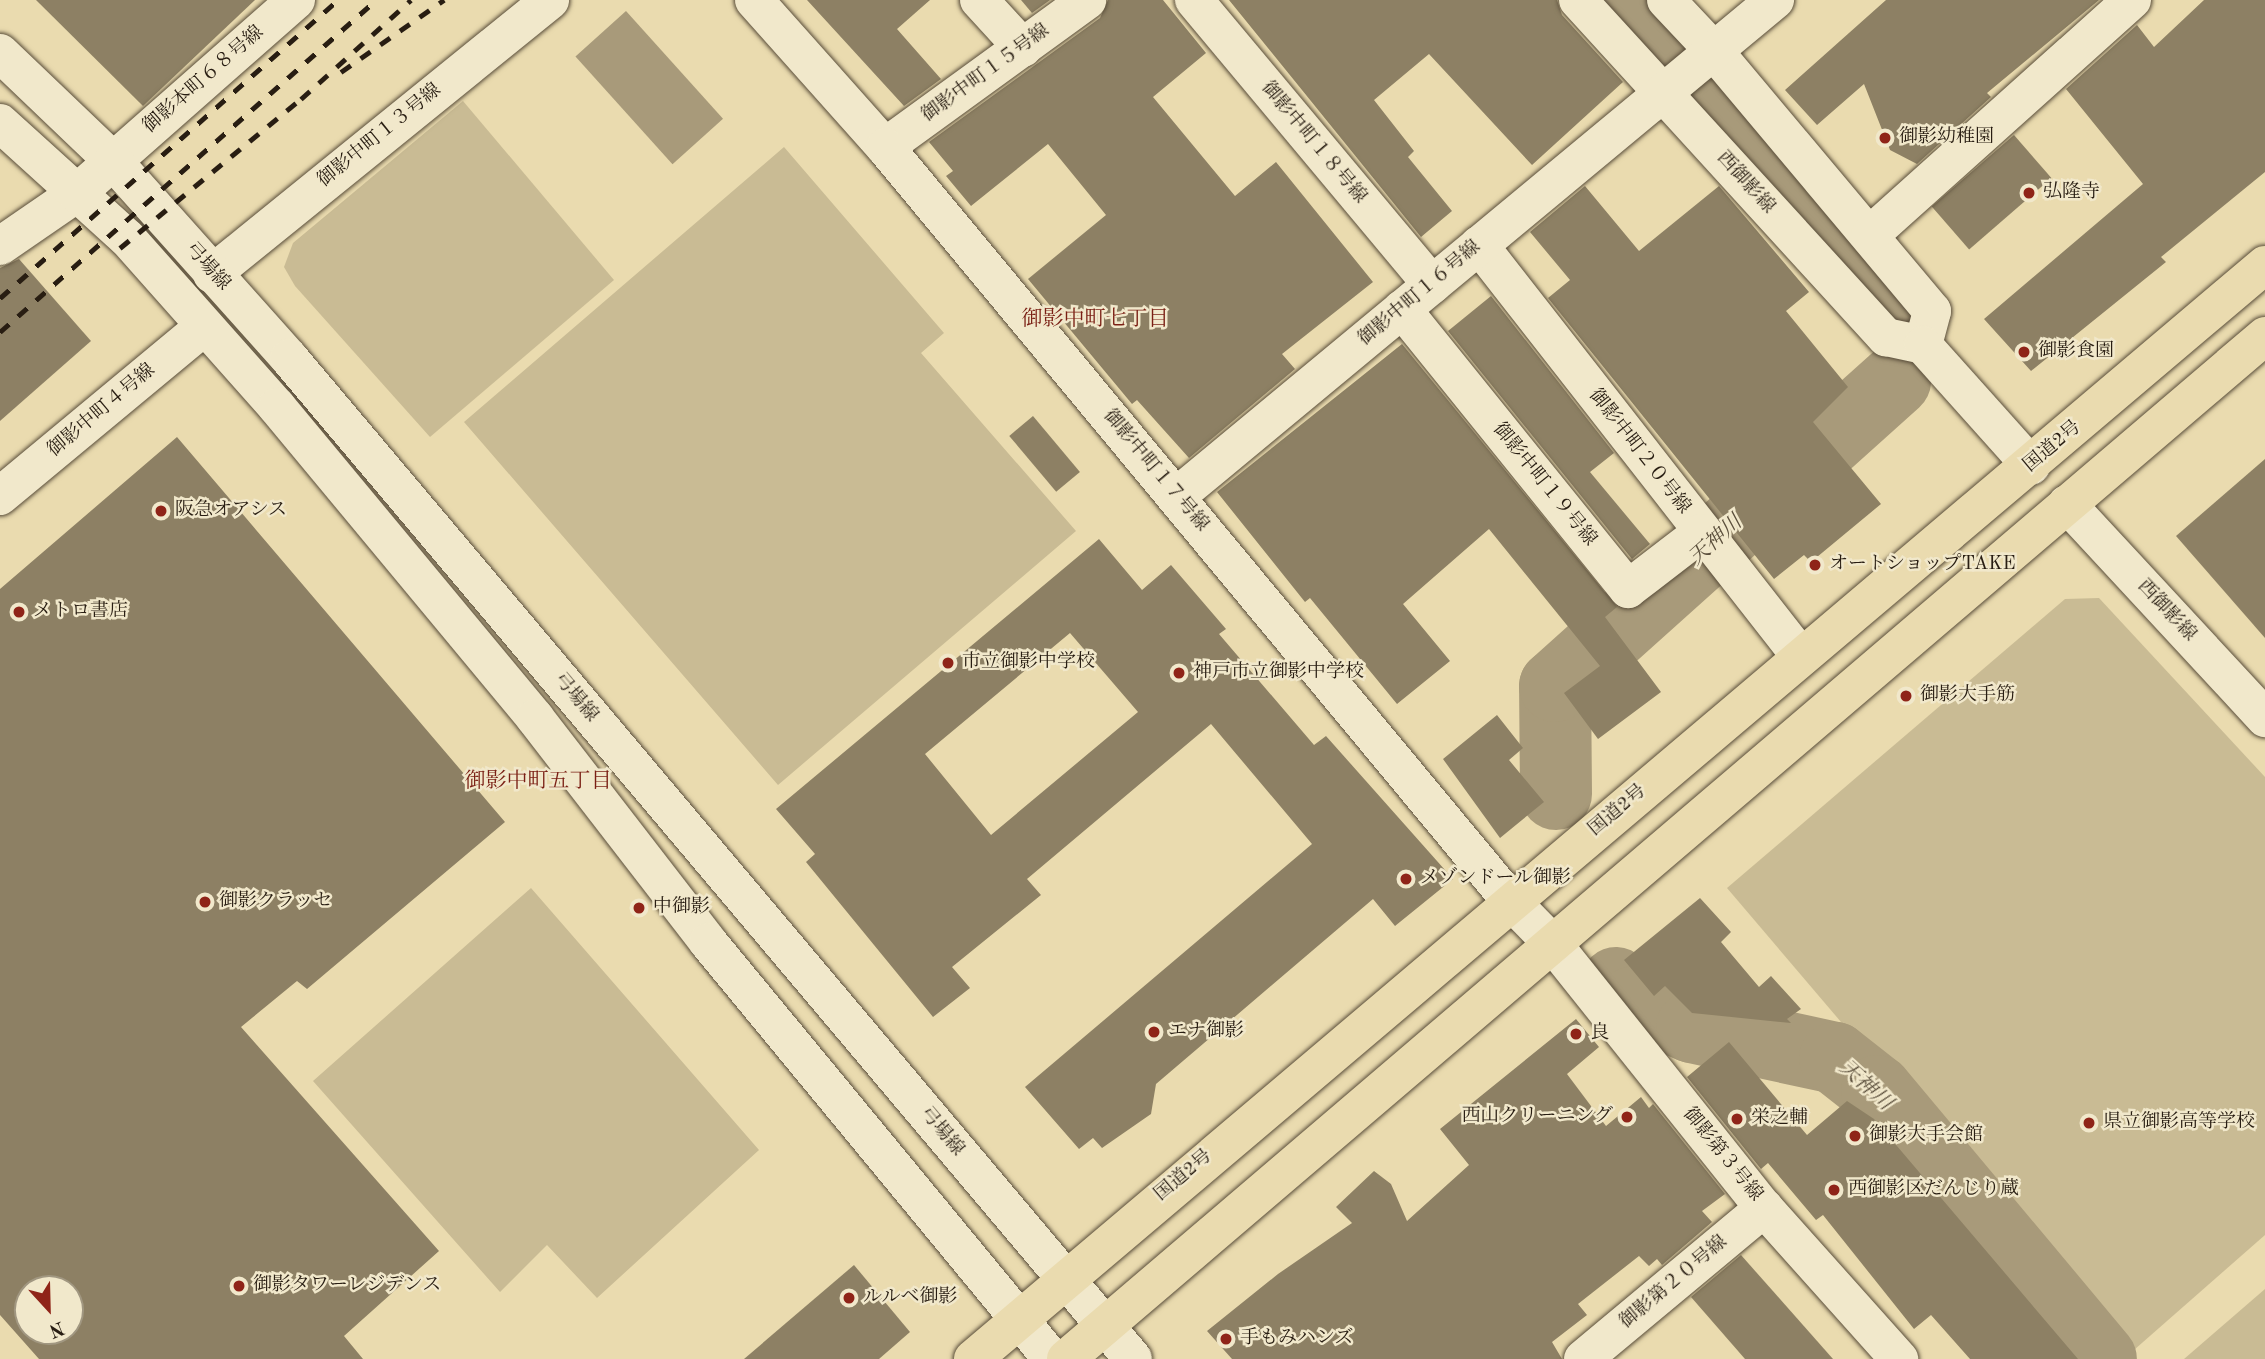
<!DOCTYPE html>
<meta charset="utf-8">
<style>
body{margin:0}
#map{position:relative;width:2265px;height:1359px;overflow:hidden;background:#eadbaf;font-family:"Old Standard TT","Noto Serif JP",serif}
div>[style]{position:absolute}
.green>*{inset:0;background:#c9bb94}
.water>*{inset:0;background:#a89a7a;transform-origin:0 0}
.river>*{height:72px;margin:-36px;padding:0 36px;transform-origin:36px;border-radius:36px;background:#a89a7a}
.building>*{inset:0;background:#8d8064;transform-origin:0 0}
.roads{filter:drop-shadow(0 0 2px #584c39) drop-shadow(0 0 2px #584c39)}
.minor>*{height:38px;margin:-19px;padding:0 19px;transform-origin:19px;border-radius:19px;background:#f1e8cb}
.tertiary>*{height:38px;margin:-19px;padding:0 19px;transform-origin:19px;border-radius:19px;background:#f1e8cb}
.trunk>*{height:38px;margin:-19px;padding:0 19px;transform-origin:19px;border-radius:19px;background:#eadbaf}
.rail>*{height:5px;margin-top:-2.5px;transform-origin:0;background:repeating-linear-gradient(90deg,#281d12 0 12px,transparent 0 24px)}
.dots>*{width:19px;height:19px;translate:-50% -50%;box-sizing:border-box;border:4px solid #f1e8cb;border-radius:50%}
span{translate:-50% -50%;white-space:nowrap;text-align:center;line-height:1.15;-webkit-text-stroke:5px #f1e8cb;paint-order:stroke}
.street-label{font-size:19px;color:#281d12}
.poi-label{font-size:19px;color:#281d12}
.left{translate:0 -50%;text-align:left}
.right{translate:-100% -50%;text-align:right}
.neighbourhood-label{font-size:21px;color:#7a1f14}
.water-label{font-size:21px;color:#5b4f3c;font-style:italic}
.north{position:absolute;left:14px;top:1275px;width:70px;height:70px;box-sizing:border-box;background:#f1e8cb;border:2px solid #a19781;border-radius:50%;rotate:158deg;font-size:19px;font-weight:700;line-height:28px;text-align:center;color:#281d12}
.north::after{content:'';display:block;margin:auto;width:24px;height:32px;background:#8f2418;clip-path:polygon(50% 0,100% 100%,50% 72%,0 100%)}
</style>
<div id="map">
<div class="green">
<div style="clip-path:polygon(463px 101px,614px 280px,430px 437px,295px 286px,284px 267px,293px 243px)"></div>
<div style="clip-path:polygon(784px 147px,944px 333px,921px 353px,1076px 531px,778px 785px,464px 422px)"></div>
<div style="clip-path:polygon(2099px 598px,2265px 777px,2265px 1235px,2126px 1357px,1727px 888px,2065px 599px)"></div>
<div style="clip-path:polygon(531px 888px,759px 1150px,597px 1298px,547px 1245px,500px 1292px,313px 1081px)"></div>
<div style="clip-path:polygon(2265px 1289px,2265px 1359px,2184px 1359px)"></div>
</div>
<div class="water">
<div style="left:626px;top:11px;width:145px;height:68px;rotate:48deg"></div>
</div>
<div class="river">
<div style="left:1630px;top:0;width:109px;rotate:45.7deg"></div>
<div style="left:1706px;top:78px;width:308px;rotate:50deg"></div>
<div style="left:1556px;top:794px;width:108px;rotate:-90.5deg"></div>
<div style="left:1555px;top:686px;width:457px;rotate:-41.9deg"></div>
<div style="left:1616px;top:983px;width:26px;rotate:47deg"></div>
<div style="left:1634px;top:1002px;width:63px;rotate:23.3deg"></div>
<div style="left:1692px;top:1027px;width:146px;rotate:12.2deg"></div>
<div style="left:1835px;top:1058px;width:53px;rotate:38.2deg"></div>
<div style="left:1877px;top:1091px;width:349px;rotate:50.1deg"></div>
</div>
<div class="building">
<div style="clip-path:polygon(36px 0,255px 0,143px 106px)"></div>
<div style="clip-path:polygon(807px 0,930px 0,897px 29px,941px 79px,904px 106px)"></div>
<div style="clip-path:polygon(1021px 0,1050px 0,1032px 13px)"></div>
<div style="clip-path:polygon(1108px 0,1163px 0,1206px 53px,1153px 97px,1235px 196px,1276px 162px,1373px 282px,1282px 354px,1295px 369px,1189px 458px,1137px 400px,1132px 404px,1028px 279px,1106px 215px,1048px 144px,971px 206px,946px 176px,953px 171px,929px 142px,1100px 18px)"></div>
<div style="clip-path:polygon(1229px 0,1557px 0,1562px 15px,1623px 82px,1532px 165px,1429px 54px,1374px 100px,1414px 151px,1408px 157px,1452px 211px,1421px 237px)"></div>
<div style="clip-path:polygon(1886px 0,2099px 0,1987px 93px,1991px 97px,1917px 164px,1890px 150px,1864px 84px,1817px 125px,1785px 90px)"></div>
<div style="clip-path:polygon(2204px 0,2265px 0,2265px 172px,2161px 257px,2166px 262px,2031px 371px,1984px 319px,2143px 184px,2066px 89px,2137px 25px,2154px 47px)"></div>
<div style="left:2014px;top:135px;width:57px;height:109px;rotate:49deg"></div>
<div style="clip-path:polygon(1585px 186px,1639px 251px,1719px 186px,1809px 292px,1786px 311px,1848px 387px,1813px 422px,1881px 504px,1811px 562px,1804px 555px,1774px 579px,1548px 298px,1570px 280px,1530px 232px)"></div>
<div style="clip-path:polygon(19px 259px,91px 341px,0 421px,0 268px)"></div>
<div style="clip-path:polygon(1491px 296px,1614px 453px,1590px 472px,1650px 544px,1632px 559px,1448px 331px)"></div>
<div style="clip-path:polygon(1402px 344px,1617px 607px,1605px 617px,1661px 692px,1598px 739px,1564px 693px,1600px 666px,1489px 529px,1403px 604px,1450px 661px,1397px 704px,1310px 598px,1305px 602px,1217px 492px)"></div>
<div style="left:1033px;top:416px;width:73px;height:31px;rotate:50deg"></div>
<div style="clip-path:polygon(evenodd,177px 437px,505px 822px,307px 989px,297px 981px,241px 1027px,439px 1251px,344px 1336px,363px 1359px,39px 1359px,0 1315px,0 589px,177px 437px,28px 1289px,70px 1289px,70px 1331px,28px 1331px,28px 1289px)"></div>
<div style="clip-path:polygon(2265px 459px,2265px 638px,2176px 536px)"></div>
<div style="clip-path:polygon(evenodd,1099px 539px,1142px 590px,1171px 565px,1226px 629px,1219px 634px,1314px 745px,1326px 736px,1453px 879px,1395px 926px,1373px 899px,1156px 1084px,1151px 1114px,1102px 1148px,1093px 1138px,1079px 1149px,1025px 1087px,1312px 844px,1211px 724px,1027px 879px,1041px 895px,952px 967px,970px 988px,933px 1017px,806px 862px,815px 854px,776px 809px,1099px 539px,1070px 633px,1138px 712px,991px 835px,925px 754px,1070px 633px)"></div>
<div style="clip-path:polygon(1497px 715px,1523px 748px,1509px 760px,1544px 802px,1500px 838px,1443px 759px)"></div>
<div style="clip-path:polygon(1700px 898px,1731px 932px,1721px 942px,1759px 987px,1771px 976px,1801px 1009px,1787px 1019px,1791px 1023px,1692px 1013px,1665px 986px,1654px 996px,1624px 960px)"></div>
<div style="clip-path:polygon(1576px 1019px,1599px 1047px,1567px 1074px,1606px 1126px,1641px 1097px,1649px 1108px,1653px 1104px,1725px 1194px,1702px 1211px,1712px 1222px,1662px 1265px,1657px 1259px,1649px 1266px,1639px 1256px,1578px 1304px,1587px 1315px,1552px 1342px,1562px 1359px,1232px 1359px,1207px 1331px,1278px 1274px,1352px 1223px,1336px 1207px,1374px 1171px,1391px 1184px,1407px 1221px,1469px 1165px,1440px 1129px)"></div>
<div style="clip-path:polygon(1729px 1042px,1807px 1135px,1847px 1101px,1874px 1119px,2078px 1359px,1970px 1359px,1931px 1315px,1914px 1329px,1823px 1215px,1816px 1220px,1768px 1163px,1761px 1169px,1687px 1077px)"></div>
<div style="clip-path:polygon(1741px 1255px,1833px 1359px,1745px 1359px,1691px 1297px)"></div>
<div style="clip-path:polygon(854px 1265px,910px 1332px,879px 1359px,744px 1359px)"></div>
</div>
<div class="roads">
<div class="minor">
<div style="left:979px;top:0;width:65px;rotate:47.5deg"></div>
<div style="left:1194px;top:0;width:371px;rotate:50.1deg"></div>
<div style="left:1578px;top:0;width:457px;rotate:47.6deg"></div>
<div style="left:1886px;top:337px;width:38px;rotate:12deg"></div>
<div style="left:1923px;top:345px;width:35px;rotate:-75deg"></div>
<div style="left:1932px;top:311px;width:339px;rotate:-130deg"></div>
<div style="left:1714px;top:51px;width:70px;rotate:-133.3deg"></div>
<div style="left:885px;top:147px;width:250px;rotate:-36deg"></div>
<div style="left:1870px;top:235px;width:352px;rotate:-41.9deg"></div>
<div style="left:1479px;top:245px;width:523px;rotate:51.99deg"></div>
<div style="left:0;top:246px;width:93px;rotate:-34.5deg"></div>
<div style="left:77px;top:193px;width:292px;rotate:-41.4deg"></div>
<div style="left:212px;top:274px;width:435px;rotate:-39deg"></div>
<div style="left:1402px;top:309px;width:360px;rotate:51.1deg"></div>
<div style="left:1628px;top:589px;width:92px;rotate:-37.5deg"></div>
<div style="left:1177px;top:496px;width:777px;rotate:-39.67deg"></div>
<div style="left:1553px;top:944px;width:338px;rotate:51.4deg"></div>
<div style="left:1764px;top:1208px;width:203px;rotate:48.2deg"></div>
<div style="left:1583px;top:1359px;width:236px;rotate:-39.8deg"></div>
</div>
<div class="tertiary">
<div style="left:754px;top:0;width:197px;rotate:48.3deg"></div>
<div style="left:885px;top:147px;width:979px;rotate:50.31deg"></div>
<div style="left:1510px;top:900px;width:62px;rotate:45.7deg"></div>
<div style="left:0;top:53px;width:156px;rotate:43.7deg"></div>
<div style="left:113px;top:161px;width:264px;rotate:48.2deg"></div>
<div style="left:289px;top:358px;width:1309px;rotate:49.86deg"></div>
<div style="left:0;top:123px;width:171px;rotate:42.2deg"></div>
<div style="left:127px;top:238px;width:226px;rotate:48.4deg"></div>
<div style="left:277px;top:407px;width:404px;rotate:50.3deg"></div>
<div style="left:535px;top:718px;width:283px;rotate:52.3deg"></div>
<div style="left:708px;top:942px;width:541px;rotate:50.48deg"></div>
<div style="left:1923px;top:345px;width:162px;rotate:48.2deg"></div>
<div style="left:0;top:496px;width:266px;rotate:-39.7deg"></div>
<div style="left:2067px;top:504px;width:292px;rotate:47.2deg"></div>
</div>
<div class="trunk">
<div style="left:973px;top:1359px;width:1693px;rotate:-40.26deg"></div>
<div style="left:1066px;top:1359px;width:1576px;rotate:-40.47deg"></div>
</div>
</div>
<div class="rail">
<div style="left:341px;top:72px;width:126px;rotate:-35deg"></div>
<div style="left:120px;top:248px;width:234px;rotate:-39.5deg"></div>
<div style="left:301px;top:99px;width:148px;rotate:-42deg"></div>
<div style="left:0;top:298px;width:451px;rotate:-41.4deg"></div>
<div style="left:0;top:332px;width:502px;rotate:-41.44deg"></div>
</div>
<div class="dots">
<div style="left:1885px;top:138px;background:#8f2418"></div>
<div style="left:2029px;top:193px;background:#8f2418"></div>
<div style="left:2024px;top:352px;background:#8f2418"></div>
<div style="left:161px;top:511px;background:#8f2418"></div>
<div style="left:1815px;top:565px;background:#8f2418"></div>
<div style="left:19px;top:612px;background:#8f2418"></div>
<div style="left:948px;top:663px;background:#8f2418"></div>
<div style="left:1179px;top:673px;background:#8f2418"></div>
<div style="left:1906px;top:696px;background:#8f2418"></div>
<div style="left:1406px;top:879px;background:#8f2418"></div>
<div style="left:205px;top:902px;background:#8f2418"></div>
<div style="left:639px;top:908px;background:#8f2418"></div>
<div style="left:1154px;top:1032px;background:#8f2418"></div>
<div style="left:1576px;top:1034px;background:#8f2418"></div>
<div style="left:1627px;top:1117px;background:#8f2418"></div>
<div style="left:1737px;top:1119px;background:#8f2418"></div>
<div style="left:2089px;top:1123px;background:#8f2418"></div>
<div style="left:1855px;top:1136px;background:#8f2418"></div>
<div style="left:1834px;top:1190px;background:#8f2418"></div>
<div style="left:239px;top:1286px;background:#8f2418"></div>
<div style="left:849px;top:1298px;background:#8f2418"></div>
<div style="left:1226px;top:1339px;background:#8f2418"></div>
</div>
<div class="street-label">
<span style="left:986px;top:74px;rotate:-36deg">御影中町１５号線</span>
<span style="left:204px;top:80px;rotate:-41deg">御影本町６８号線</span>
<span style="left:380px;top:136px;rotate:-39deg">御影中町１３号線</span>
<span style="left:1313px;top:143px;rotate:50deg">御影中町１８号線</span>
<span style="left:1745px;top:183px;rotate:48deg">西御影線</span>
<span style="left:207px;top:267px;rotate:48deg">弓場線</span>
<span style="left:1420px;top:294px;rotate:-40deg">御影中町１６号線</span>
<span style="left:102px;top:411px;rotate:-40deg">御影中町４号線</span>
<span style="left:2053px;top:447px;rotate:-40deg">国道2号</span>
<span style="left:1639px;top:452px;rotate:52deg">御影中町２０号線</span>
<span style="left:1155px;top:471px;rotate:50deg">御影中町１７号線</span>
<span style="left:1544px;top:485px;rotate:51deg">御影中町１９号線</span>
<span style="left:2166px;top:611px;rotate:47deg">西御影線</span>
<span style="left:575px;top:698px;rotate:50deg">弓場線</span>
<span style="left:1618px;top:811px;rotate:-40deg">国道2号</span>
<span style="left:941px;top:1132px;rotate:50deg">弓場線</span>
<span style="left:1722px;top:1155px;rotate:51deg">御影第３号線</span>
<span style="left:1184px;top:1176px;rotate:-40deg">国道2号</span>
<span style="left:1674px;top:1283px;rotate:-40deg">御影第２０号線</span>
</div>
<div class="poi-label">
<span class="left" style="left:1899px;top:138px">御影幼稚園</span>
<span class="left" style="left:2043px;top:193px">弘隆寺</span>
<span class="left" style="left:2038px;top:352px">御影食園</span>
<span class="left" style="left:175px;top:511px">阪急オアシス</span>
<span class="left" style="left:1829px;top:565px">オートショップTAKE</span>
<span class="left" style="left:33px;top:612px">メトロ書店</span>
<span class="left" style="left:962px;top:663px">市立御影中学校</span>
<span class="left" style="left:1193px;top:673px">神戸市立御影中学校</span>
<span class="left" style="left:1920px;top:696px">御影大手筋</span>
<span class="left" style="left:1420px;top:879px">メゾンドール御影</span>
<span class="left" style="left:219px;top:902px">御影クラッセ</span>
<span class="left" style="left:653px;top:908px">中御影</span>
<span class="left" style="left:1168px;top:1032px">エナ御影</span>
<span class="left" style="left:1590px;top:1034px">良</span>
<span class="right" style="left:1613px;top:1117px">西山クリーニング</span>
<span class="left" style="left:1751px;top:1119px">栄之輔</span>
<span class="left" style="left:2103px;top:1123px">県立御影高等学校</span>
<span class="left" style="left:1869px;top:1136px">御影大手会館</span>
<span class="left" style="left:1848px;top:1190px">西御影区だんじり蔵</span>
<span class="left" style="left:253px;top:1286px">御影タワーレジデンス</span>
<span class="left" style="left:863px;top:1298px">ルルベ御影</span>
<span class="left" style="left:1240px;top:1339px">手もみハンズ</span>
</div>
<div class="neighbourhood-label">
<span style="left:1095px;top:320px">御影中町七丁目</span>
<span style="left:538px;top:782px">御影中町五丁目</span>
</div>
<div class="water-label">
<span style="left:1716px;top:541px;rotate:-42deg">天神川</span>
<span style="left:1865px;top:1086px;rotate:42deg">天神川</span>
</div>
<div class="north">N</div>
</div>
